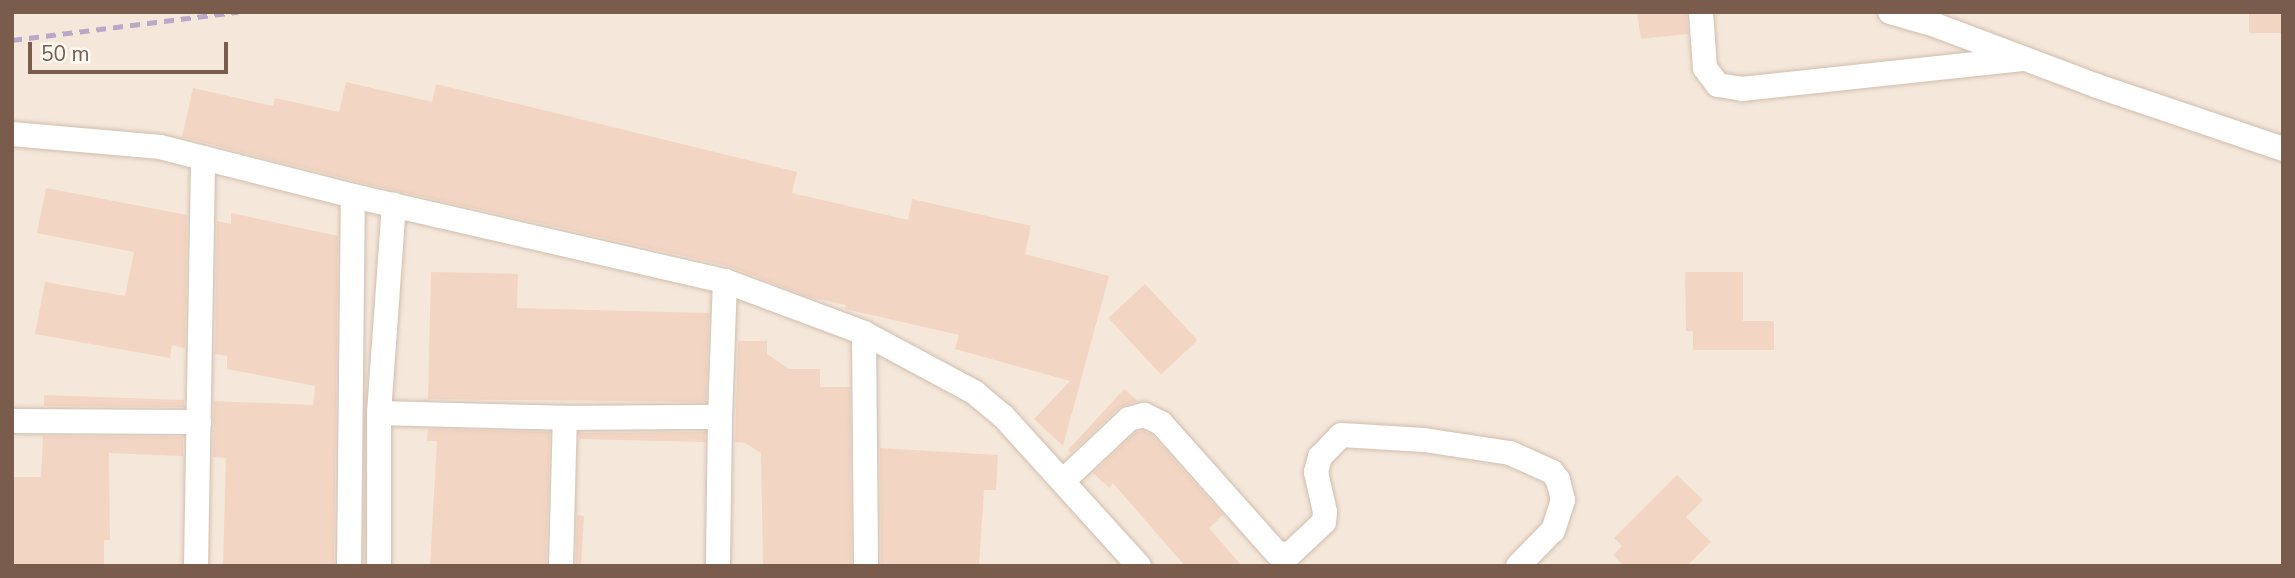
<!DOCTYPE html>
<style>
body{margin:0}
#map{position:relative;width:2295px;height:578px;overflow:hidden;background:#fdf6ec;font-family:"Nunito Sans",sans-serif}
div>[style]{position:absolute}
.residential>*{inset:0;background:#f5e8da;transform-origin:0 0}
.building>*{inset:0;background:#f3d5c3;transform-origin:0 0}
.roads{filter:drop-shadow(0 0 2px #d1beb0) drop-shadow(0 0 2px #d1beb0)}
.street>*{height:24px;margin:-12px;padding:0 12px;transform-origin:12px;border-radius:12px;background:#fff}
.rail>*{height:5px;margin-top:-2.5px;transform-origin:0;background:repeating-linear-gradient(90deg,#b9a8c9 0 10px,transparent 0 17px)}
span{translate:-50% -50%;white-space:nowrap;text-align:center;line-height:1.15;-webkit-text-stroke:6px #fffaf3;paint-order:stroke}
.frame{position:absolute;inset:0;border:14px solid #7a5c4d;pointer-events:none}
.scale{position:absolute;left:28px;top:42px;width:200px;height:32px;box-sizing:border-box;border:4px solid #7a5c4d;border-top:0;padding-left:9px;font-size:21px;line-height:24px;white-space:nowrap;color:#7a5c4d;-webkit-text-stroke:5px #fffaf3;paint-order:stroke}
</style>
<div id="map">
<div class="residential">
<div style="left:12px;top:12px;width:2271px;height:554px"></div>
</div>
<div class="building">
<div style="clip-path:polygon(1637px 12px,1686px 12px,1688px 34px,1641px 39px)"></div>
<div style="left:2249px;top:12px;width:34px;height:21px"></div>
<div style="clip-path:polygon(346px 82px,432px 102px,436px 84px,797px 172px,792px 193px,908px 220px,912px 199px,1031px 226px,1025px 254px,1109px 276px,1063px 446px,1034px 419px,1070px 381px,955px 349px,959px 335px,845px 309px,846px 305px,806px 296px,728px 266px,371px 185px,182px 137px,193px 88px,273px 106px,275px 98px,339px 112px)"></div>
<div style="clip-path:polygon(46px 188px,187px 215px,185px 348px,172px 345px,170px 358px,35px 334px,45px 282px,125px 296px,134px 252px,37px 233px)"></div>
<div style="clip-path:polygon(231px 213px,338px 236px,334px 566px,223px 566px,226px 458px,213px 457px,214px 401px,313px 405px,315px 386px,227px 369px,227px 356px,215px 354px,217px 221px,231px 224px)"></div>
<div style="clip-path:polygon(431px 272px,518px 274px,517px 308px,709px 313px,706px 402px,428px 399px)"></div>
<div style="clip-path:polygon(1685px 272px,1743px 272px,1743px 321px,1774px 321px,1774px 350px,1693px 350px,1693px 331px,1686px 331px)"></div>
<div style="left:1145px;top:284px;width:77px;height:50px;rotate:47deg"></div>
<div style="clip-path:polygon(738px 341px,767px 341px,767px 354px,789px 369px,820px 369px,820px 387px,850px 387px,851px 566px,763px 566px,761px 453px,745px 443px,735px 442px)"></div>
<div style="clip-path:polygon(1124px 389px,1138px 401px,1119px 408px,1071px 453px,1068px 450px)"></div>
<div style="clip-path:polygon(44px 395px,184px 400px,184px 407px,44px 406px)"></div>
<div style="clip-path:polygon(428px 429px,550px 432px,546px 566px,430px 566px,437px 441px,427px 441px)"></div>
<div style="clip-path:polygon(1143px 431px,1152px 435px,1223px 515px,1209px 528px,1242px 566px,1185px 566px,1113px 483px,1109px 488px,1093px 473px,1136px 432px)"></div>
<div style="clip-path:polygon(705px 432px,705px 442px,579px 439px,579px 433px)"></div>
<div style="clip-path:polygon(43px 436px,183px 437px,183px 456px,109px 453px,110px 540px,104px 540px,104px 566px,12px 566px,12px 477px,41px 477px)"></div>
<div style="clip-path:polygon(880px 448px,998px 455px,996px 490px,984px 490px,979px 566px,881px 566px)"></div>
<div style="clip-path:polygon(1677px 475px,1703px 500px,1686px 517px,1711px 542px,1687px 566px,1624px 566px,1613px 555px,1622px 546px,1614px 538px)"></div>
<div style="clip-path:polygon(577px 515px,584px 516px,581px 566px,576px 566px)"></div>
</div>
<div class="roads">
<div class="street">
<div style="left:1701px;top:12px;width:56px;rotate:85.9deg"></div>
<div style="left:1705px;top:68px;width:21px;rotate:53deg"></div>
<div style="left:1718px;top:85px;width:24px;rotate:9deg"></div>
<div style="left:1742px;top:89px;width:284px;rotate:-6.1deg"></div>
<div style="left:1890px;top:12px;width:47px;rotate:16.1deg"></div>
<div style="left:1935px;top:25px;width:173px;rotate:20.6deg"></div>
<div style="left:2097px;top:86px;width:196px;rotate:18.7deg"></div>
<div style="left:12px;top:134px;width:149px;rotate:5deg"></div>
<div style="left:160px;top:147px;width:199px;rotate:14.2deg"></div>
<div style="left:353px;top:196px;width:382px;rotate:12.9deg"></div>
<div style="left:725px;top:281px;width:148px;rotate:20.5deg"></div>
<div style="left:864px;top:333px;width:125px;rotate:28.2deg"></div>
<div style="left:974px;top:392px;width:38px;rotate:40deg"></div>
<div style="left:1003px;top:416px;width:202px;rotate:47.8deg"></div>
<div style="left:864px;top:333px;width:233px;rotate:89.5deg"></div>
<div style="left:379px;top:413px;width:186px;rotate:1.5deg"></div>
<div style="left:720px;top:417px;width:136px;rotate:-87.9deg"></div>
<div style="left:12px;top:421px;width:187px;rotate:0.3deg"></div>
<div style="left:1064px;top:480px;width:89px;rotate:-43.2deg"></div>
<div style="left:1129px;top:419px;width:16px;rotate:-15deg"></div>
<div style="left:1144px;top:415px;width:19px;rotate:25deg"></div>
<div style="left:1161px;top:423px;width:174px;rotate:48.3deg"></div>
<div style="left:1277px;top:553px;width:7px;rotate:8deg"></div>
<div style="left:1284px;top:554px;width:7px;rotate:-8deg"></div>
<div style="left:1291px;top:553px;width:45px;rotate:-43.2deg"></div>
<div style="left:1324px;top:522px;width:10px;rotate:-84deg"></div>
<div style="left:1325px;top:512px;width:41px;rotate:-102.7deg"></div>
<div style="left:1316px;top:472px;width:16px;rotate:-75deg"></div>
<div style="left:1320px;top:457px;width:30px;rotate:-46deg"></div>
<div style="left:1341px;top:435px;width:83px;rotate:3.4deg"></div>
<div style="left:1424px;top:440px;width:87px;rotate:8.6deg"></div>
<div style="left:1510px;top:453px;width:46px;rotate:24.3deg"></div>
<div style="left:1552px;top:472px;width:10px;rotate:53deg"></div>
<div style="left:1558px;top:480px;width:21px;rotate:76deg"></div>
<div style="left:1563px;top:500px;width:32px;rotate:108deg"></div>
<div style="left:1553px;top:530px;width:50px;rotate:134.2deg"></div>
<div style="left:196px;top:566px;width:408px;rotate:-89deg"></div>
<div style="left:349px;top:566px;width:370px;rotate:-89.4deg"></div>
<div style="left:379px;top:566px;width:153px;rotate:-90deg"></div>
<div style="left:379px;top:413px;width:209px;rotate:-85.9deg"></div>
<div style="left:561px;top:566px;width:148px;rotate:-88.5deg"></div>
<div style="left:565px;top:418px;width:155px;rotate:-0.4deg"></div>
<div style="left:720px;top:417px;width:149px;rotate:90.8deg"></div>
</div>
</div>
<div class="rail">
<div style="left:12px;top:40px;width:228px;rotate:-7.1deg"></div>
</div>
<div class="frame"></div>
<div class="scale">50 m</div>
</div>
